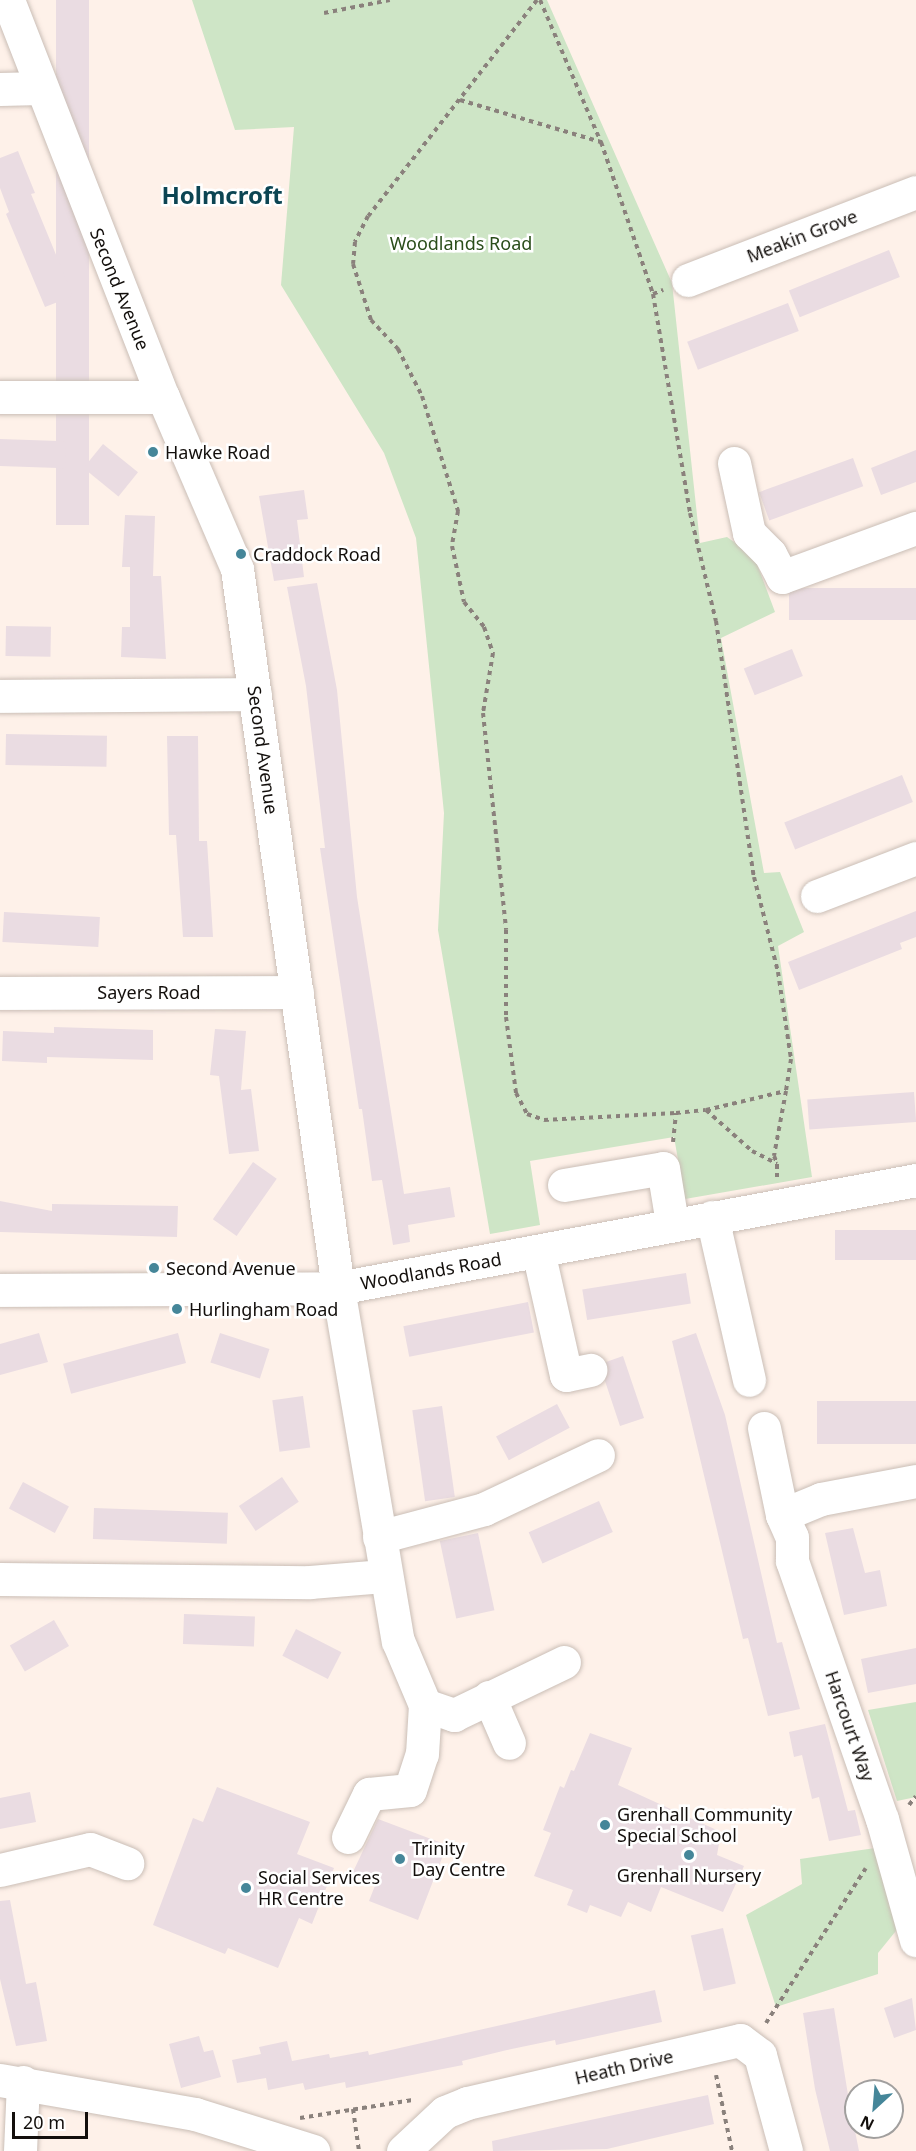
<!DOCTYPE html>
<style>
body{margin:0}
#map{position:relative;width:916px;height:2151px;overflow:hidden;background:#fef1e9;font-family:"Noto Sans",sans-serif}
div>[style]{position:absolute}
.green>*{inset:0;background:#cee5c6}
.building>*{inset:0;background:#eadce2;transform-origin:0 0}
.path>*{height:4px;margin-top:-2px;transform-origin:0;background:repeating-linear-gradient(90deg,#8a817c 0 4.5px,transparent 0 9px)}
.roads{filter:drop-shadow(0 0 2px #cabeb6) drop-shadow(0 0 2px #cabeb6)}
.minor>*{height:33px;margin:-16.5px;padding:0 16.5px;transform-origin:16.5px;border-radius:16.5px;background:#fff}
.dots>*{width:16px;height:16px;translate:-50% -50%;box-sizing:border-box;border:3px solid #fff;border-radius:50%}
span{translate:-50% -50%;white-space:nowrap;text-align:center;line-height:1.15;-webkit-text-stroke:5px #fff;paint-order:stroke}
.street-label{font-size:18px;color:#130f0c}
.park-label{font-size:18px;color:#2a4d1a}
.poi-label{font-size:18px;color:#130f0c}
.left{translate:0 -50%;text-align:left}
.district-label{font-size:24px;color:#0c4553;font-weight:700}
.north{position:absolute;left:844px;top:2079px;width:60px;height:60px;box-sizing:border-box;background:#fff;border:2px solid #a19f9e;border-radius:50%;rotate:206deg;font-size:16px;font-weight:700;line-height:24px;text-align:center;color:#130f0c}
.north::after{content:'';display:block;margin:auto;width:21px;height:27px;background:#458699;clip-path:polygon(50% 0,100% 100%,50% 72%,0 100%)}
.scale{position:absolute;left:12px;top:2112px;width:76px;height:27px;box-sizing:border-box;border:3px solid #130f0c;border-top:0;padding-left:8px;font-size:18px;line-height:21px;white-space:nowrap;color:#130f0c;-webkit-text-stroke:4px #fff;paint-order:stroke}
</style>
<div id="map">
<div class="green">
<div style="clip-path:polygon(192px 0,547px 0,672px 283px,700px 543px,727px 537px,754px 556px,775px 612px,721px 638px,764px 873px,780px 872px,804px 932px,778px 946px,812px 1177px,685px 1199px,674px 1137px,530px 1161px,540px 1225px,490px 1234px,438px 930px,444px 813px,416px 538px,384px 453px,281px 285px,294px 127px,235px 130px)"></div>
<div style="clip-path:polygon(916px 1702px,916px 1797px,897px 1801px,868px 1710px)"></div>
<div style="clip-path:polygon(882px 1847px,904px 1921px,878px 1953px,878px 1974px,776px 2007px,746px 1915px,802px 1884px,800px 1859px)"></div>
</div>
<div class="building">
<div style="left:56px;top:0;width:33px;height:525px"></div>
<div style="clip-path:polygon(18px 151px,35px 193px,31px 194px,73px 296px,45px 307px,6px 214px,9px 212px,0 188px,0 158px)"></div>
<div style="left:889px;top:250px;width:29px;height:108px;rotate:68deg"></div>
<div style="left:788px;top:303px;width:30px;height:108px;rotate:69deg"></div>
<div style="left:0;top:439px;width:66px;height:27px;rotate:2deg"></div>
<div style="left:103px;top:444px;width:45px;height:31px;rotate:39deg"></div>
<div style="clip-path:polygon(916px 450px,916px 482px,881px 495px,871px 468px)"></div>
<div style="left:853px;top:458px;width:30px;height:100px;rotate:70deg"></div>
<div style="clip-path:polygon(304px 490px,308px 519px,297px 520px,304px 577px,274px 581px,259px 496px)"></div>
<div style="clip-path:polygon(125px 515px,155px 516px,153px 576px,161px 576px,166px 659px,121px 657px,122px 627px,130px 627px,130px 567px,122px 567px)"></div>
<div style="clip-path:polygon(317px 583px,337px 690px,357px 897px,404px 1194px,450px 1187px,455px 1217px,408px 1225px,410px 1242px,393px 1245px,382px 1180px,372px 1181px,362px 1109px,359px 1109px,320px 848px,325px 848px,306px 686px,287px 587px)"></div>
<div style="left:916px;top:588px;width:32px;height:127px;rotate:90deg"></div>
<div style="left:6px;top:626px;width:45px;height:30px;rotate:1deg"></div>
<div style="left:792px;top:649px;width:29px;height:52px;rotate:68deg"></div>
<div style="left:6px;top:734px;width:101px;height:31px;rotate:1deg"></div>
<div style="clip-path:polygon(167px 736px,198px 736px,199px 841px,207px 841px,213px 937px,183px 937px,176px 835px,169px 835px)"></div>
<div style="left:902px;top:775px;width:29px;height:127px;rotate:68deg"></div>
<div style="clip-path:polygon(916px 911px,916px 937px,900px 943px,902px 949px,799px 990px,788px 962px)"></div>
<div style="left:4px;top:912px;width:96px;height:30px;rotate:3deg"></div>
<div style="clip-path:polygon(54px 1027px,153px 1030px,153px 1060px,47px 1057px,47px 1063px,2px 1061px,3px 1031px,54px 1033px)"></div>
<div style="clip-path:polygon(215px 1029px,246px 1031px,241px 1090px,251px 1089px,259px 1151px,229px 1154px,219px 1076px,210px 1075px)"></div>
<div style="left:914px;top:1092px;width:30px;height:107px;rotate:86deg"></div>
<div style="left:253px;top:1162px;width:29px;height:70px;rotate:35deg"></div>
<div style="clip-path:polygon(0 1201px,52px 1211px,52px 1204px,178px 1206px,177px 1237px,0 1232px)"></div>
<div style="left:916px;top:1230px;width:30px;height:81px;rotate:90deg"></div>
<div style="left:686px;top:1273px;width:31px;height:105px;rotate:81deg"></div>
<div style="left:528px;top:1302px;width:31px;height:127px;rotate:79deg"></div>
<div style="clip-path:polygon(39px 1333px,48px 1362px,0 1375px,0 1344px)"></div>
<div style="left:178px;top:1333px;width:31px;height:119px;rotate:75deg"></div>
<div style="left:220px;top:1333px;width:52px;height:31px;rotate:18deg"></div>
<div style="clip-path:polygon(696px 1333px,725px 1415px,777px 1643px,782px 1642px,800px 1709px,768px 1716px,748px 1638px,743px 1639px,672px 1341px)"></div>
<div style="clip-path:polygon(623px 1356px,644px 1418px,620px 1426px,605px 1381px,606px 1362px)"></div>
<div style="left:303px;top:1396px;width:52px;height:31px;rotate:82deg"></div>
<div style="left:916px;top:1401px;width:43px;height:99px;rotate:90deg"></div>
<div style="left:557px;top:1404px;width:27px;height:69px;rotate:62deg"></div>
<div style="left:442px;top:1406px;width:92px;height:30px;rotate:82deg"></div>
<div style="left:282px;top:1477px;width:30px;height:52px;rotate:56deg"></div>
<div style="left:23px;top:1482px;width:52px;height:30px;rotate:28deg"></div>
<div style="left:599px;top:1501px;width:34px;height:77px;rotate:66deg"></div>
<div style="left:94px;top:1508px;width:134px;height:31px;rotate:2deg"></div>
<div style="clip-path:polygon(853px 1528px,865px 1573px,880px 1570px,887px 1606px,844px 1615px,825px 1533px)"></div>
<div style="left:478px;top:1533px;width:79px;height:39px;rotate:78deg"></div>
<div style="left:184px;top:1614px;width:71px;height:30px;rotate:2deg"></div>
<div style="left:54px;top:1620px;width:30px;height:51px;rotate:60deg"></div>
<div style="left:296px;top:1629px;width:51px;height:30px;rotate:27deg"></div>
<div style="clip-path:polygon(916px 1648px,916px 1684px,868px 1693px,861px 1659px)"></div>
<div style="clip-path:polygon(825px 1724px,848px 1811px,855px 1810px,861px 1835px,829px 1841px,819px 1797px,812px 1799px,802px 1755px,794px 1757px,789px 1732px)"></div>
<div style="clip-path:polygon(590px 1733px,632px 1748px,618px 1785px,721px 1832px,717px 1855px,744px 1866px,723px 1912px,661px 1887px,651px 1912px,628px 1902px,621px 1917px,590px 1905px,587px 1913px,567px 1905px,573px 1890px,534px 1876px,551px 1833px,543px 1830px,560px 1786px,564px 1788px,571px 1770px,574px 1771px)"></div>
<div style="clip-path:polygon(217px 1787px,310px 1822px,297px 1854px,334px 1868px,312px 1924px,299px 1918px,278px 1968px,228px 1948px,225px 1954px,153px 1925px,193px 1818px,203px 1822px)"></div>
<div style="clip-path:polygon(30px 1792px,36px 1822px,0 1829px,0 1798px)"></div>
<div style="clip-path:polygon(378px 1819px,447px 1845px,418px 1920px,369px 1901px,376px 1883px,352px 1874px)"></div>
<div style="clip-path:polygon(10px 1900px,26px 1984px,36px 1982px,47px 2041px,16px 2046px,0 1979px,0 1901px)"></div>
<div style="left:723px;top:1928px;width:57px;height:33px;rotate:77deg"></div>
<div style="clip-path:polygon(655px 1990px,662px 2022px,556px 2045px,555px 2040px,507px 2050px,462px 2061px,463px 2065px,346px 2088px,345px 2082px,305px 2090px,303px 2083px,268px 2090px,266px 2078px,237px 2083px,232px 2060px,261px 2054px,259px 2047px,287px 2041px,292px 2061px,329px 2054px,330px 2058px,368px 2051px,369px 2055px)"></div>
<div style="clip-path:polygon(912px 1998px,916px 2030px,894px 2038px,884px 2008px)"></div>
<div style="clip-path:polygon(834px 2008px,849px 2101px,859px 2151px,830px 2151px,815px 2089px,803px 2013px)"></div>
<div style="clip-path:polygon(199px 2036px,204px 2052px,213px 2050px,221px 2077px,181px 2088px,169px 2044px)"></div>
<div style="clip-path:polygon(708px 2095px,714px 2124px,607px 2149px,493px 2151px,492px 2141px)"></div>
</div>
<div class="path">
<div style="left:537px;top:0;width:274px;rotate:128deg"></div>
<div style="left:368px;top:216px;width:29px;rotate:117deg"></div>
<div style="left:355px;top:242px;width:22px;rotate:95deg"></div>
<div style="left:353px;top:264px;width:59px;rotate:72.2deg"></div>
<div style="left:371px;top:320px;width:40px;rotate:47deg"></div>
<div style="left:398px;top:349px;width:53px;rotate:62.9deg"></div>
<div style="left:422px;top:396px;width:121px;rotate:72.6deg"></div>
<div style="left:458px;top:511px;width:36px;rotate:100deg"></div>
<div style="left:452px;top:546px;width:57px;rotate:77.9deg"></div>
<div style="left:464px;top:602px;width:32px;rotate:51deg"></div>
<div style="left:484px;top:627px;width:28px;rotate:71deg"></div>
<div style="left:493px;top:653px;width:61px;rotate:99.5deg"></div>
<div style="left:483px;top:713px;width:218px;rotate:83.9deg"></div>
<div style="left:506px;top:930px;width:87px;rotate:90deg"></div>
<div style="left:506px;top:1017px;width:77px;rotate:82.5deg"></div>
<div style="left:516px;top:1093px;width:24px;rotate:62deg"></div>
<div style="left:527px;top:1114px;width:18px;rotate:19deg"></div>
<div style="left:544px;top:1120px;width:132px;rotate:-3deg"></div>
<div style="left:540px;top:0;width:155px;rotate:66.8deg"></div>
<div style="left:601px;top:142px;width:161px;rotate:71.1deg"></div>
<div style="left:653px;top:294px;width:11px;rotate:-22deg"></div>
<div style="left:324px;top:13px;width:67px;rotate:-11.1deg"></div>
<div style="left:460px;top:100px;width:147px;rotate:16.6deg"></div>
<div style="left:653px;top:294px;width:222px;rotate:80.4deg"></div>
<div style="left:690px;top:513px;width:111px;rotate:76.5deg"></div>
<div style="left:716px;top:621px;width:259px;rotate:81.6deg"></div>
<div style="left:754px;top:877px;width:98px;rotate:75.8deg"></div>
<div style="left:778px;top:972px;width:88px;rotate:81.5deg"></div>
<div style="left:791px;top:1059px;width:32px;rotate:99deg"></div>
<div style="left:706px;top:1110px;width:82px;rotate:-13.4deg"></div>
<div style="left:786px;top:1091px;width:66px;rotate:100.5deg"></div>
<div style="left:774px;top:1156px;width:8px;rotate:67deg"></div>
<div style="left:673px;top:1142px;width:29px;rotate:-84deg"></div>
<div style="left:676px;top:1113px;width:30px;rotate:-6deg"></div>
<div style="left:706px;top:1110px;width:62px;rotate:41.7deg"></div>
<div style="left:752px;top:1151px;width:28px;rotate:27deg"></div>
<div style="left:777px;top:1164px;width:13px;rotate:90deg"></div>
<div style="left:909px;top:1805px;width:11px;rotate:-52deg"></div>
<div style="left:766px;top:2023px;width:184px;rotate:-57.2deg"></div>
<div style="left:716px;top:2075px;width:78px;rotate:78.1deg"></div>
<div style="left:353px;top:2109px;width:42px;rotate:81.9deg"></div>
<div style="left:300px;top:2118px;width:114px;rotate:-9.1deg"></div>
</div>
<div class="roads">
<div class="minor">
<div style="left:8px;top:0;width:426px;rotate:68.7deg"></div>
<div style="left:163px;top:397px;width:187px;rotate:66.7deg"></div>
<div style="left:237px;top:569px;width:726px;rotate:82deg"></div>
<div style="left:338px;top:1288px;width:358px;rotate:80.4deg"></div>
<div style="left:398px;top:1641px;width:69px;rotate:67.1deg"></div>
<div style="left:425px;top:1705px;width:31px;rotate:19deg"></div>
<div style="left:454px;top:1715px;width:122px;rotate:-25.7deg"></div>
<div style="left:0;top:89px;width:41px;rotate:-1.4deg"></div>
<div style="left:688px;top:280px;width:244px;rotate:-21.1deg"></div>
<div style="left:0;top:397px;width:163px"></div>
<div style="left:734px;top:463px;width:72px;rotate:77.9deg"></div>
<div style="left:749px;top:533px;width:30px;rotate:45deg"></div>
<div style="left:770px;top:554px;width:26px;rotate:62deg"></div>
<div style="left:782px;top:577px;width:143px;rotate:-20.1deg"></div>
<div style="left:0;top:696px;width:255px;rotate:-0.4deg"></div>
<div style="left:817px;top:896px;width:106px;rotate:-21deg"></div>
<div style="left:0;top:993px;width:297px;rotate:-0.2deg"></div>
<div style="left:564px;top:1185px;width:100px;rotate:-9.7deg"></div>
<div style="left:663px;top:1168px;width:56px;rotate:80.7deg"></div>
<div style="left:712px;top:1217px;width:167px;rotate:77.2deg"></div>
<div style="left:538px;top:1251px;width:127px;rotate:77.3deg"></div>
<div style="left:566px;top:1375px;width:25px;rotate:-12deg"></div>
<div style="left:0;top:1290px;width:338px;rotate:-0.3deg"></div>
<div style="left:338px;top:1288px;width:588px;rotate:-10.58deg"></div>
<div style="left:764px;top:1428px;width:89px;rotate:78.3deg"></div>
<div style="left:916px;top:1481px;width:97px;rotate:169.3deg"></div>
<div style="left:821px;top:1499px;width:42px;rotate:157.7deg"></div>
<div style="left:782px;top:1515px;width:24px;rotate:66deg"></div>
<div style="left:792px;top:1537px;width:24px;rotate:90deg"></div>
<div style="left:792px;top:1561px;width:273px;rotate:70.8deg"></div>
<div style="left:882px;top:1819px;width:126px;rotate:74.3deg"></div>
<div style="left:379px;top:1537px;width:109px;rotate:-14.9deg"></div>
<div style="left:484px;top:1509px;width:126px;rotate:-25.3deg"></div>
<div style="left:0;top:1579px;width:310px;rotate:0.6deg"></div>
<div style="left:310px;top:1582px;width:74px;rotate:-4.6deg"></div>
<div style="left:489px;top:1697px;width:50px;rotate:66.5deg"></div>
<div style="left:348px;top:1837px;width:48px;rotate:-64deg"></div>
<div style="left:369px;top:1794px;width:41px;rotate:-5.6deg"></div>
<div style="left:410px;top:1790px;width:38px;rotate:-72deg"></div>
<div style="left:422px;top:1754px;width:49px;rotate:-86.5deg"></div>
<div style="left:0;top:1870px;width:92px;rotate:-13.1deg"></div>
<div style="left:90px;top:1849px;width:40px;rotate:21deg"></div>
<div style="left:0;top:2080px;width:198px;rotate:9.9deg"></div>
<div style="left:195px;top:2114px;width:124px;rotate:17.4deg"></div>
<div style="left:20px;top:2151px;width:69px;rotate:-87.5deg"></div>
<div style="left:403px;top:2151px;width:57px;rotate:-42.9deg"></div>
<div style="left:445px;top:2112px;width:24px;rotate:-22deg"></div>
<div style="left:467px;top:2103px;width:280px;rotate:-13deg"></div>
<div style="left:740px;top:2040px;width:25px;rotate:37deg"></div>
<div style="left:760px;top:2055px;width:99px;rotate:74.8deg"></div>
</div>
</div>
<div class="dots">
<div style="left:153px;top:452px;background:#458699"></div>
<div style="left:241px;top:554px;background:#458699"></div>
<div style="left:154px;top:1268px;background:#458699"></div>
<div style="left:177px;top:1309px;background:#458699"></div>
<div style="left:605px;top:1825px;background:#458699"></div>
<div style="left:689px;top:1855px;background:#458699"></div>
<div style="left:400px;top:1859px;background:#458699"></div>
<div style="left:246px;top:1888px;background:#458699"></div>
</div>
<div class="street-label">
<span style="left:802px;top:236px;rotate:-21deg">Meakin Grove</span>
<span style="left:120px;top:289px;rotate:68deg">Second Avenue</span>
<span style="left:263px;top:750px;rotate:82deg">Second Avenue</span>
<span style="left:149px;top:992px">Sayers Road</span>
<span style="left:431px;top:1271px;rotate:-10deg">Woodlands Road</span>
<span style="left:850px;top:1726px;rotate:71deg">Harcourt Way</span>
<span style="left:624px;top:2067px;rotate:-13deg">Heath Drive</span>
</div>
<div class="park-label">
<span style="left:461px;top:243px">Woodlands Road</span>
</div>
<div class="poi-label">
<span class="left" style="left:165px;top:452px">Hawke Road</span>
<span class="left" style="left:253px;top:554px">Craddock Road</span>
<span class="left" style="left:166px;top:1268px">Second Avenue</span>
<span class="left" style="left:189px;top:1309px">Hurlingham Road</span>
<span class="left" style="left:617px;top:1825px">Grenhall Community<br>Special School</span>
<span class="left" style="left:412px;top:1859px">Trinity<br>Day Centre</span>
<span style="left:689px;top:1875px">Grenhall Nursery</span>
<span class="left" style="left:258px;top:1888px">Social Services<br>HR Centre</span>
</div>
<div class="district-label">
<span style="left:222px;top:195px">Holmcroft</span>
</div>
<div class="north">N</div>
<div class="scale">20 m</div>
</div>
